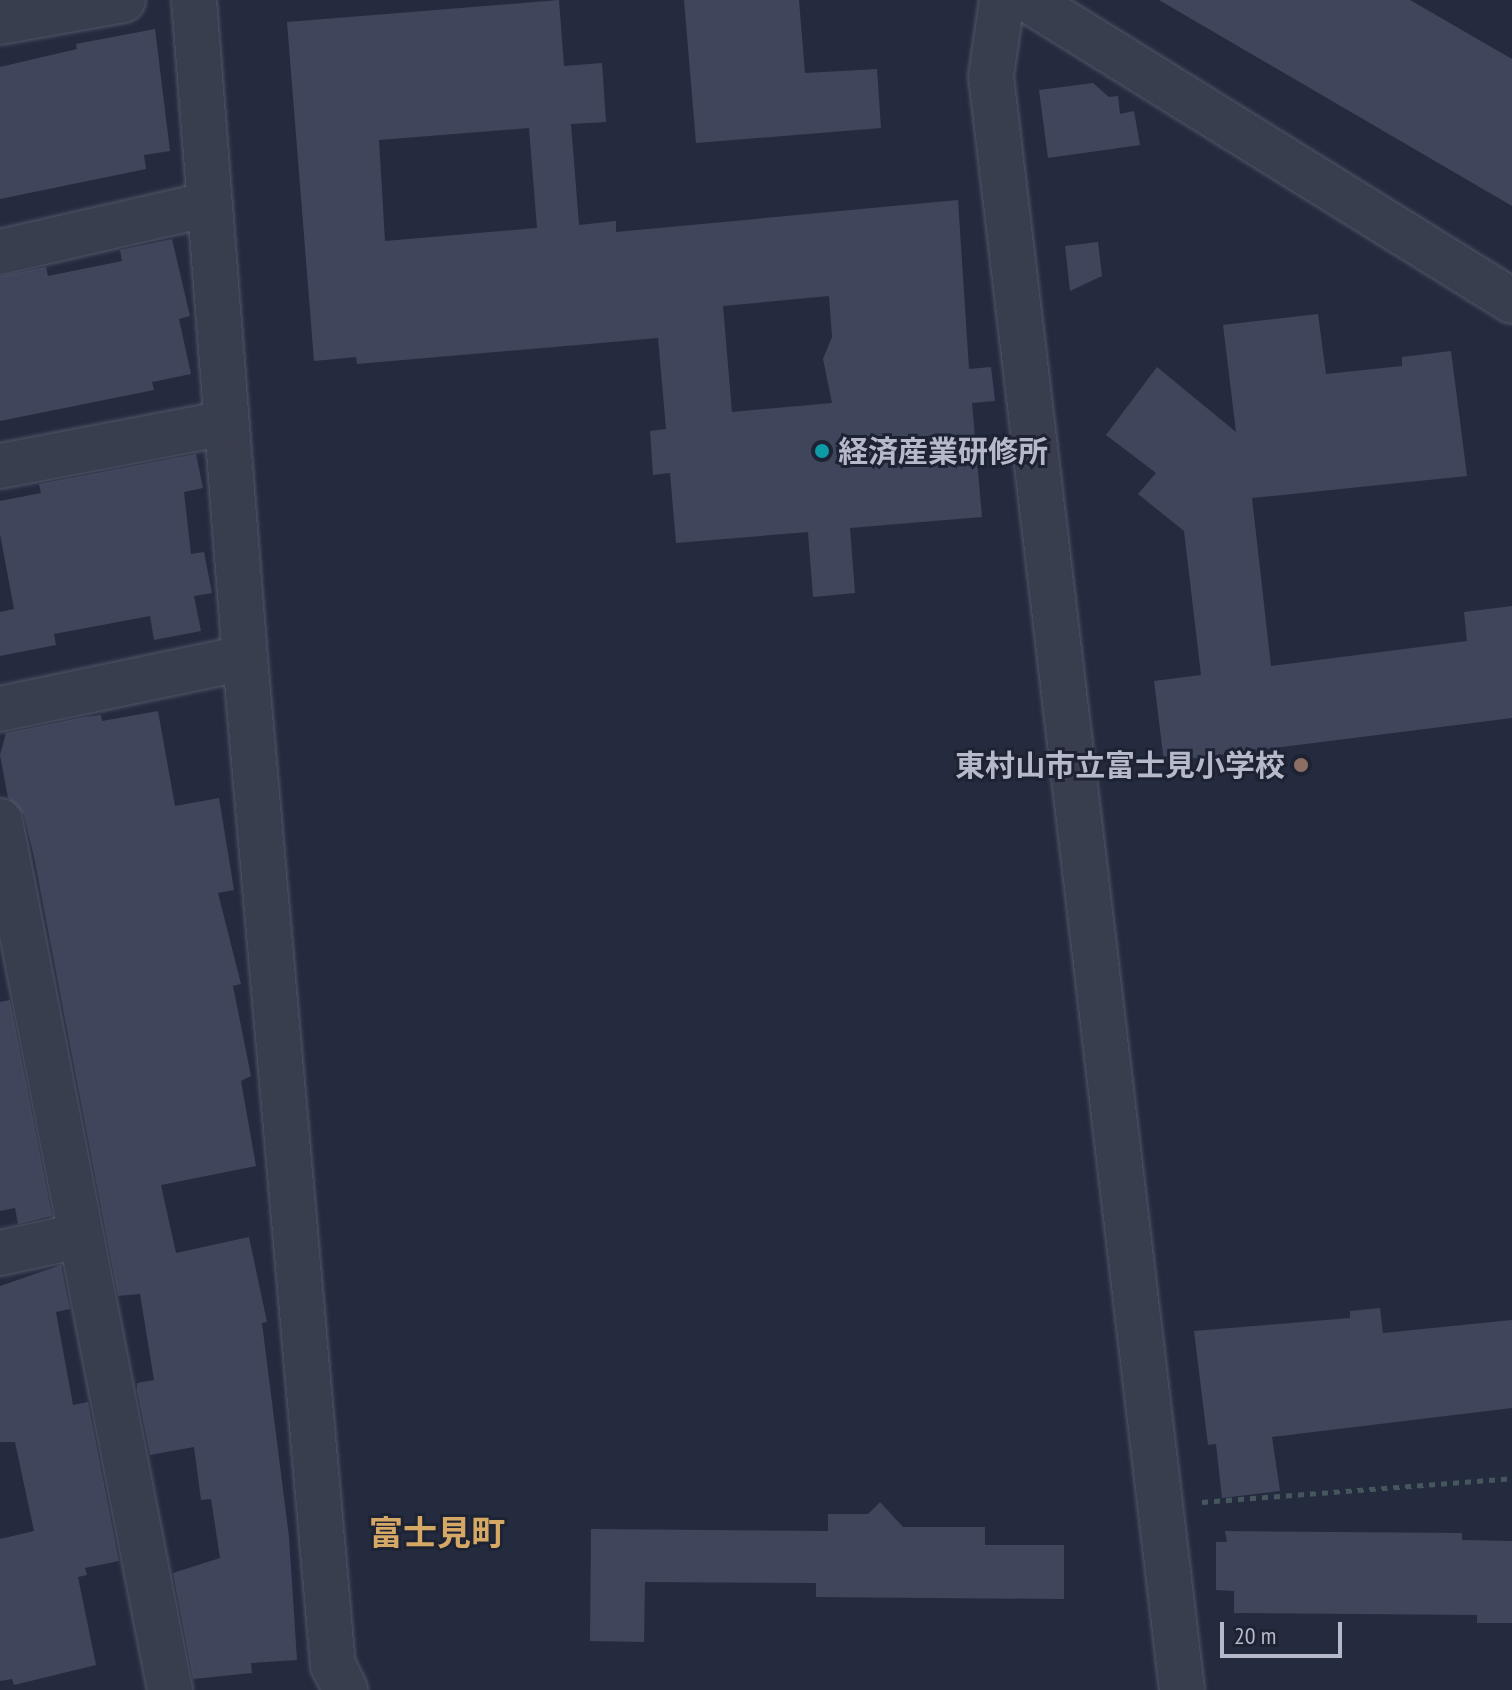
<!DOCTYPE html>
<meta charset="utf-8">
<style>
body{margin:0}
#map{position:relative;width:1512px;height:1690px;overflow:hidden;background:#252b3f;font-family:"PT Sans Narrow","Noto Sans JP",sans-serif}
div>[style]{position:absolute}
.building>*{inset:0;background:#3f465c}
.path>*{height:5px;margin-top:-2.5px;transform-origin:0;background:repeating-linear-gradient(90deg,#45565d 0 6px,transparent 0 12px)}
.roads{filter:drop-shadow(0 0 2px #515667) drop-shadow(0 0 2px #515667)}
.minor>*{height:44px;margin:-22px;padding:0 22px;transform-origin:22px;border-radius:22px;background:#393e4f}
.dots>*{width:22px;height:22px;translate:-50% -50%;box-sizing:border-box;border:4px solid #1e2334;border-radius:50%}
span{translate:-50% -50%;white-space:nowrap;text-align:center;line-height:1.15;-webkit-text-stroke:6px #1e2334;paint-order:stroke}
.poi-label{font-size:30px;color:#b5b9ca;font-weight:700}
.left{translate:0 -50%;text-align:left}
.right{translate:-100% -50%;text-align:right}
.quarter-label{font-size:34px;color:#d5a865;font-weight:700}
.scale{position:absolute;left:1220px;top:1622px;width:122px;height:36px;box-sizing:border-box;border:4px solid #b5b9ca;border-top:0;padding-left:10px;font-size:24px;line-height:28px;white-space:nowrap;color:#b5b9ca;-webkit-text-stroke:6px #1e2334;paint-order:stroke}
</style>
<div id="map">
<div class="building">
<div style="clip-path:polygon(evenodd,559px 0,564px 66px,602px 63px,606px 122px,571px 124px,579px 225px,616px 221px,616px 232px,958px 200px,969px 369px,991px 367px,995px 401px,972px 403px,982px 517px,850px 528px,855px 593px,813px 597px,808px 532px,676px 543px,670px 473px,653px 475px,650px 431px,666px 429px,658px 338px,357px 364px,356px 357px,314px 361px,287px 22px,559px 0,529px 128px,537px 228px,385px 241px,379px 140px,529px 128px,559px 0,829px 296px,832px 337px,823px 359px,832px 403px,732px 412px,723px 306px,829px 296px)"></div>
<div style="clip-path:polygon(684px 0,799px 0,805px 73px,877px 69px,881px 128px,696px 143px)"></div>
<div style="clip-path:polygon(1159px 0,1410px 0,1512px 59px,1512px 206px)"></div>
<div style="clip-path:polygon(155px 29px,170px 151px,144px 155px,146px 169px,0 199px,0 67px,77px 49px,76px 44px)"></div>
<div style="clip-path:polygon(1093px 83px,1109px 97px,1118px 96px,1120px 114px,1134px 111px,1140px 145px,1048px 158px,1039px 90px)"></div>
<div style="clip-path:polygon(172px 239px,190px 316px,179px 319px,191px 374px,152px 382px,154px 390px,0 421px,0 276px,46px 267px,48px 276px,122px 261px,120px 250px)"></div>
<div style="clip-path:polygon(1098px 242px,1102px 276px,1070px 291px,1065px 246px)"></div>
<div style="clip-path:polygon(1318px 314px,1326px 374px,1402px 366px,1402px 357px,1451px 351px,1467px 476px,1252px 498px,1271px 666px,1467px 641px,1464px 612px,1512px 606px,1512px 718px,1164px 762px,1154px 681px,1201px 675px,1184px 531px,1138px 494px,1156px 473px,1106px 435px,1157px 367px,1236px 432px,1223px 325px)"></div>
<div style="clip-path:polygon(196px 454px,203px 488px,184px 492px,191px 554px,204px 552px,212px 593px,194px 596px,201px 631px,154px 640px,150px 616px,54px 634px,56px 645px,0 656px,0 612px,14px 609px,0 534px,0 501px,41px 493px,39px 484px)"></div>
<div style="clip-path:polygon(158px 711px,175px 806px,219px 798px,234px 890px,218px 893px,241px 984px,233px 986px,251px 1076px,241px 1081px,256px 1166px,161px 1185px,176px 1253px,249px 1237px,267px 1322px,262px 1323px,289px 1537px,297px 1660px,251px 1663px,252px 1673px,193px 1679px,173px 1573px,220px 1558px,211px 1499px,201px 1500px,194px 1447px,150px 1455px,137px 1391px,137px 1383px,154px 1380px,140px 1294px,118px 1296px,34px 857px,24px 815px,8px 798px,0 755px,6px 733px,84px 717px,101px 715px,102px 721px)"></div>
<div style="clip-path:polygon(10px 1000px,52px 1216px,18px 1224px,15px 1208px,0 1211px,0 1002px)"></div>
<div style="clip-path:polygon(61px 1265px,70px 1309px,56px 1312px,73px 1405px,88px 1402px,119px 1561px,85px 1568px,87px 1575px,78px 1577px,96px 1665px,14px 1685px,12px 1679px,0 1681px,0 1539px,34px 1531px,15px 1442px,0 1442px,0 1286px)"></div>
<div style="clip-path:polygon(1380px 1308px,1383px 1333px,1512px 1320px,1512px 1408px,1272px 1437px,1280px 1491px,1222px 1498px,1216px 1444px,1208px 1445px,1194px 1331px,1350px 1318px,1350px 1311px)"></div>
<div style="clip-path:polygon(880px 1502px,903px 1527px,985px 1527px,985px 1545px,1064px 1545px,1064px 1599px,816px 1597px,816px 1583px,645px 1582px,644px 1642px,590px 1641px,591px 1529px,828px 1531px,828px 1514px,868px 1514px)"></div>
<div style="clip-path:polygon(1225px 1531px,1462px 1533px,1462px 1540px,1512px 1541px,1512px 1623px,1477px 1623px,1477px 1615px,1234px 1613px,1234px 1591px,1216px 1590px,1216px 1542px,1227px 1542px)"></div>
</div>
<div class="path">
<div style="left:1202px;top:1502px;width:311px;rotate:-4.4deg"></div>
</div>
<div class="roads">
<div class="minor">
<div style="left:194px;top:0;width:660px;rotate:85.57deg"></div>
<div style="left:245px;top:658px;width:1011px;rotate:85.01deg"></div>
<div style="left:333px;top:1665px;width:28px;rotate:64deg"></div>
<div style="left:1002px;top:0;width:77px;rotate:98.2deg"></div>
<div style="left:991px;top:76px;width:1625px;rotate:83.25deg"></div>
<div style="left:1028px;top:0;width:570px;rotate:31.88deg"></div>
<div style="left:0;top:22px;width:125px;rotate:-10.1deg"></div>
<div style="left:0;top:252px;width:215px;rotate:-12.9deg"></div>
<div style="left:0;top:466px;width:230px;rotate:-10.8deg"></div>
<div style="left:0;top:709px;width:250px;rotate:-11.8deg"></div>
<div style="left:0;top:821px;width:885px;rotate:78.93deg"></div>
<div style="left:0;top:1253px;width:81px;rotate:-12.1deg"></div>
</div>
</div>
<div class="dots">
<div style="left:822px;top:451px;background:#0f9aa8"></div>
<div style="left:1301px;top:765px;background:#8d6e63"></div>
</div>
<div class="poi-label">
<span class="left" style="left:838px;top:451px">経済産業研修所</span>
<span class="right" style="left:1285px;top:765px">東村山市立富士見小学校</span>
</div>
<div class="quarter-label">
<span style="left:437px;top:1533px">富士見町</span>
</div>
<div class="scale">20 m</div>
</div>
